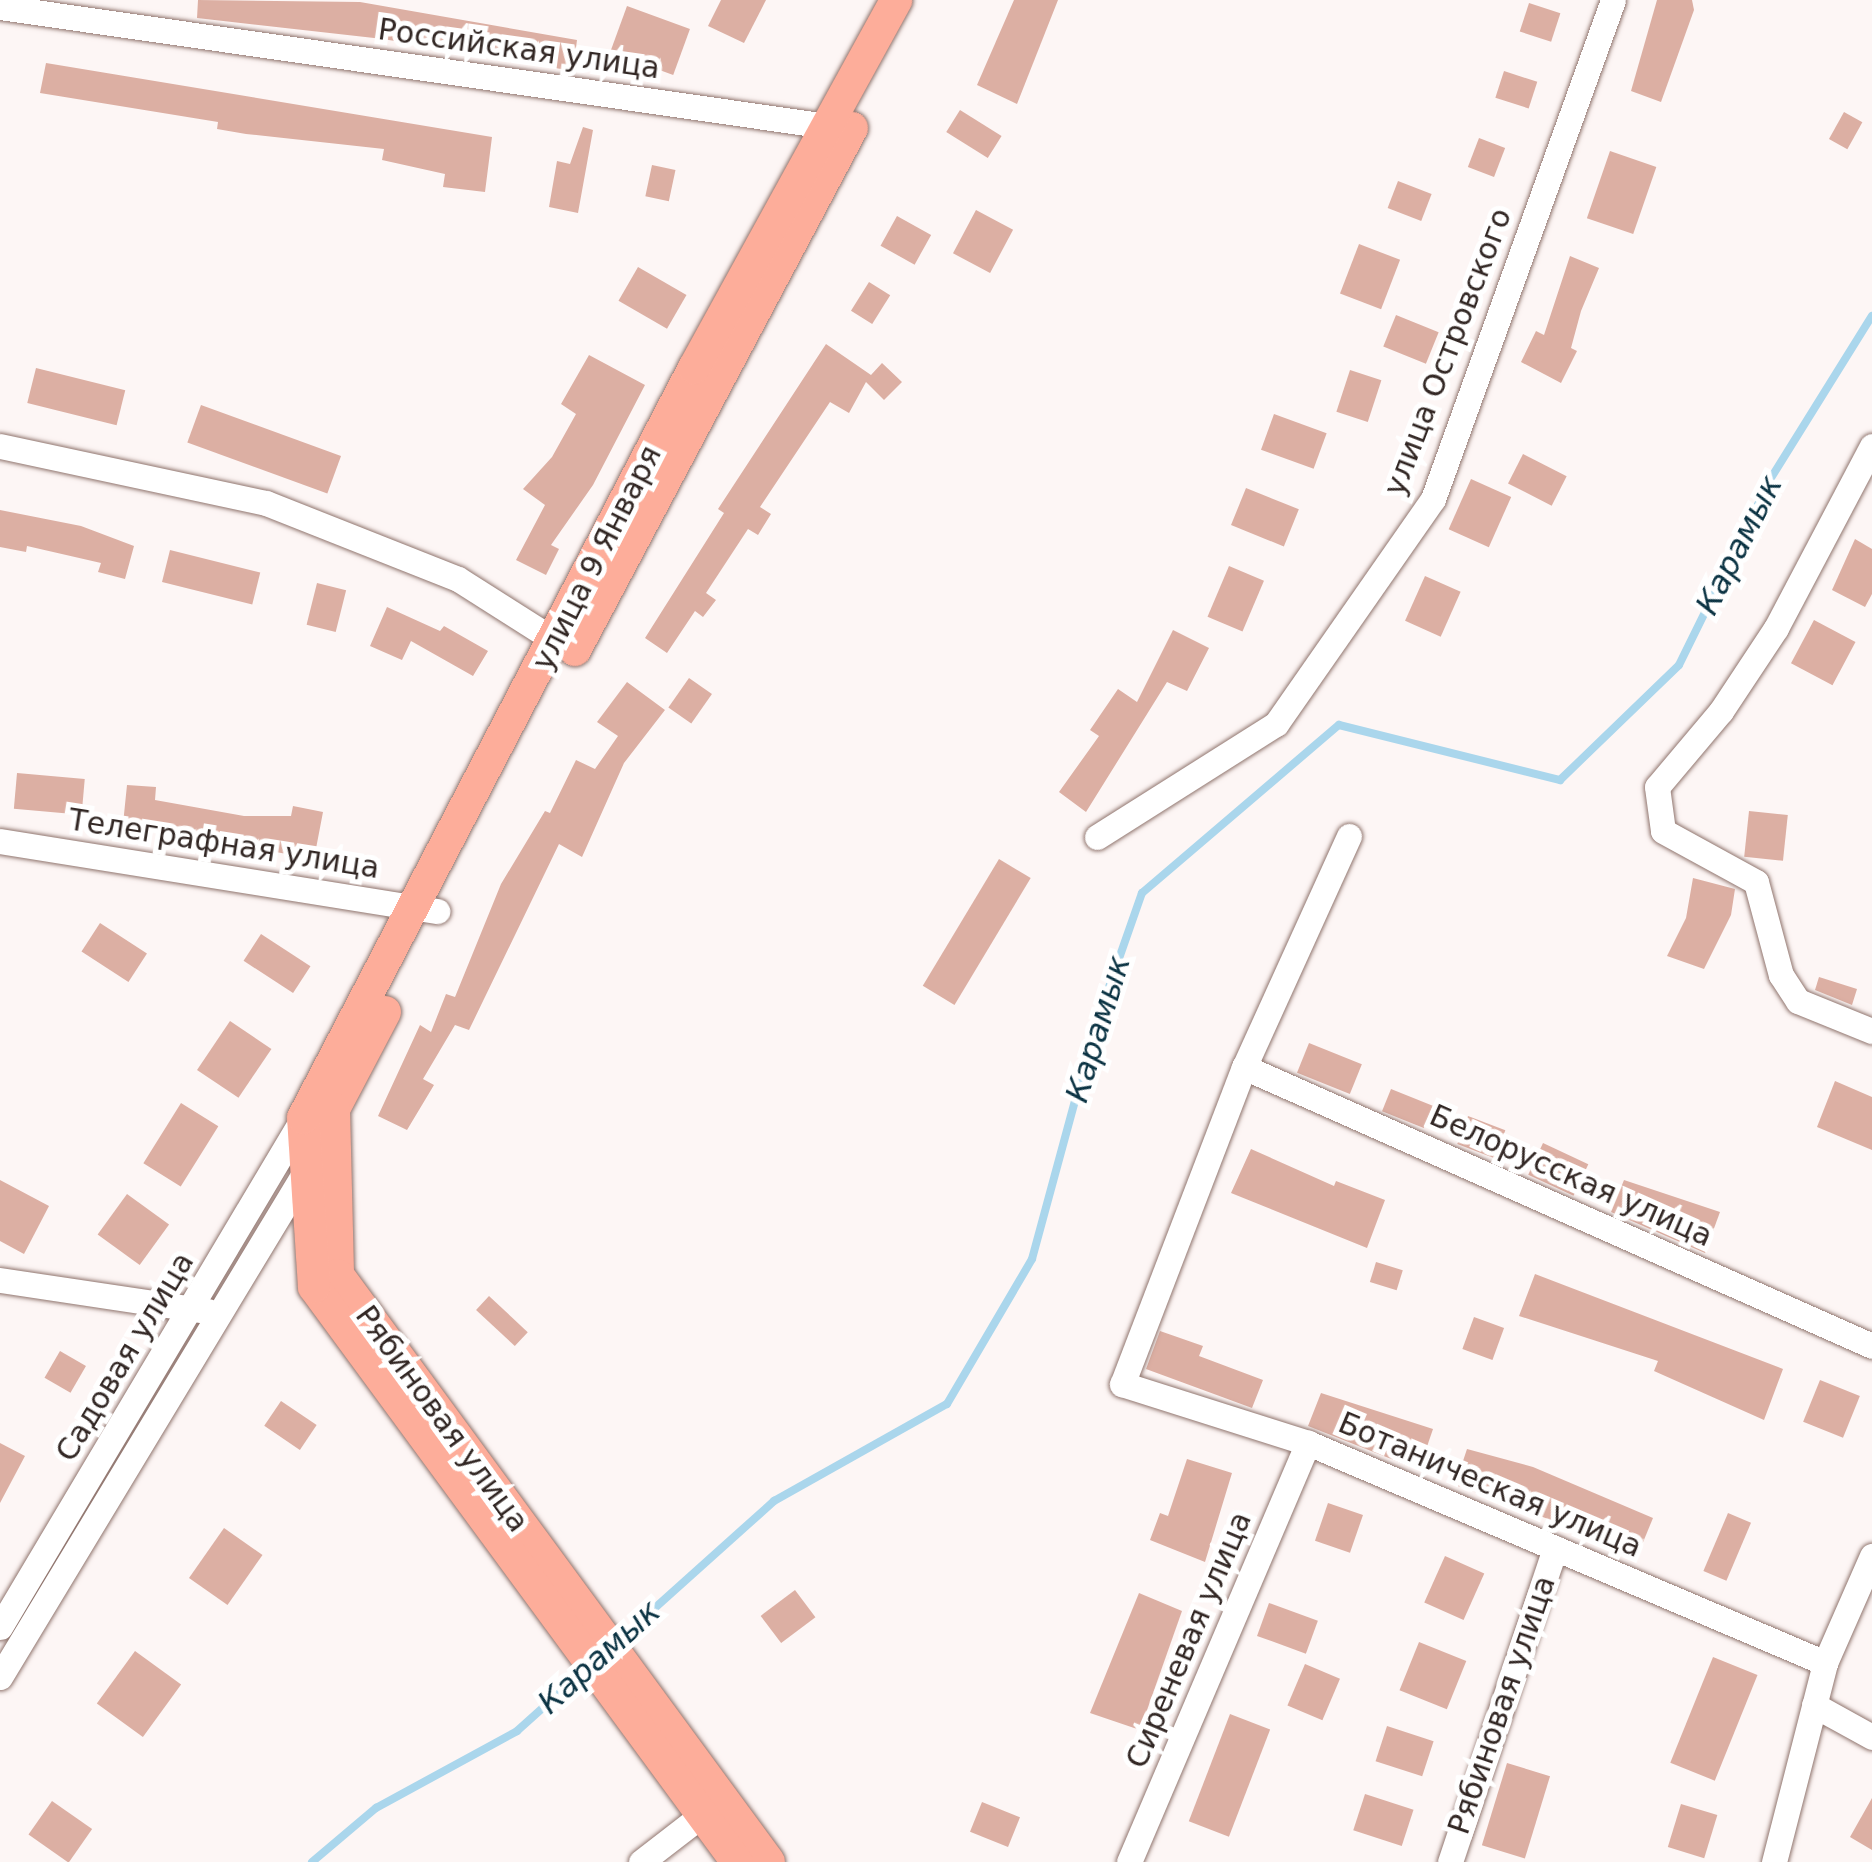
<!DOCTYPE html>
<meta charset="utf-8">
<style>
body{margin:0}
#map{position:relative;width:1872px;height:1862px;overflow:hidden;background:#fdf6f5;font-family:"DejaVu Sans",sans-serif}
div>[style]{position:absolute}
.stream>*{height:8px;margin:-4px;padding:0 4px;transform-origin:4px;border-radius:4px;background:#aad6ec}
.building>*{inset:0;background:#dcafa3;transform-origin:0 0}
.roads{filter:drop-shadow(0 0 2px #90756e) drop-shadow(0 0 2px #90756e)}
.minor>*{height:25px;margin:-12.5px;padding:0 12.5px;transform-origin:12.5px;border-radius:12.5px;background:#fff}
.major>*{height:32px;margin:-16px;padding:0 16px;transform-origin:16px;border-radius:16px;background:#fdad9a}
span{translate:-50% -50%;white-space:nowrap;text-align:center;line-height:1.15;-webkit-text-stroke:10px #fff;paint-order:stroke}
.street-label{font-size:30px;color:#322724}
.water-label{font-size:32px;color:#0b3343;font-style:italic}
</style>
<div id="map">
<div class="stream">
<div style="left:618px;top:1641px;width:210px;rotate:-41.9deg"></div>
<div style="left:774px;top:1501px;width:198px;rotate:-29.3deg"></div>
<div style="left:947px;top:1404px;width:168px;rotate:-59.6deg"></div>
<div style="left:1032px;top:1259px;width:240px;rotate:-74.8deg"></div>
<div style="left:1095px;top:1027px;width:142px;rotate:-70.7deg"></div>
<div style="left:1142px;top:893px;width:259px;rotate:-40.5deg"></div>
<div style="left:1339px;top:725px;width:228px;rotate:14deg"></div>
<div style="left:1560px;top:780px;width:165px;rotate:-44deg"></div>
<div style="left:1679px;top:665px;width:208px;rotate:-63.8deg"></div>
<div style="left:1771px;top:478px;width:191px;rotate:-58.1deg"></div>
<div style="left:312px;top:1862px;width:84px;rotate:-40.2deg"></div>
<div style="left:376px;top:1808px;width:161px;rotate:-28.6deg"></div>
<div style="left:517px;top:1731px;width:91px;rotate:-41.9deg"></div>
</div>
<div class="building">
<div style="clip-path:polygon(198px 0,360px 2px,577px 40px,573px 71px,383px 39px,197px 18px)"></div>
<div style="clip-path:polygon(721px 0,766px 0,744px 43px,708px 26px)"></div>
<div style="clip-path:polygon(1014px 0,1058px 0,1017px 104px,977px 85px)"></div>
<div style="clip-path:polygon(1657px 0,1692px 0,1694px 10px,1661px 102px,1631px 91px)"></div>
<div style="left:1529px;top:3px;width:33px;height:30px;rotate:18deg"></div>
<div style="left:627px;top:6px;width:67px;height:49px;rotate:20deg"></div>
<div style="clip-path:polygon(46px 63px,492px 137px,485px 192px,443px 187px,445px 174px,382px 160px,384px 149px,246px 134px,217px 129px,218px 122px,40px 93px)"></div>
<div style="left:1504px;top:71px;width:35px;height:28px;rotate:18deg"></div>
<div style="left:960px;top:110px;width:49px;height:26px;rotate:32deg"></div>
<div style="left:1844px;top:112px;width:21px;height:31px;rotate:29deg"></div>
<div style="clip-path:polygon(583px 127px,593px 130px,578px 213px,549px 207px,557px 161px,570px 164px)"></div>
<div style="left:1479px;top:138px;width:28px;height:31px;rotate:21deg"></div>
<div style="left:1610px;top:151px;width:49px;height:71px;rotate:19deg"></div>
<div style="left:652px;top:165px;width:24px;height:32px;rotate:12deg"></div>
<div style="left:1398px;top:181px;width:36px;height:29px;rotate:21deg"></div>
<div style="left:976px;top:210px;width:42px;height:49px;rotate:28deg"></div>
<div style="left:897px;top:216px;width:39px;height:34px;rotate:29deg"></div>
<div style="left:1359px;top:244px;width:44px;height:53px;rotate:21deg"></div>
<div style="clip-path:polygon(1570px 256px,1599px 268px,1581px 311px,1571px 348px,1577px 351px,1561px 383px,1521px 362px,1536px 331px,1544px 335px)"></div>
<div style="left:638px;top:267px;width:56px;height:39px;rotate:30deg"></div>
<div style="left:869px;top:282px;width:25px;height:34px;rotate:32deg"></div>
<div style="left:1396px;top:315px;width:46px;height:34px;rotate:22deg"></div>
<div style="clip-path:polygon(826px 344px,871px 375px,882px 363px,902px 382px,884px 400px,866px 382px,849px 413px,830px 402px,760px 507px,771px 514px,758px 535px,748px 529px,706px 593px,716px 600px,703px 617px,695px 611px,667px 653px,645px 638px,724px 513px,718px 509px)"></div>
<div style="clip-path:polygon(589px 355px,645px 385px,593px 485px,551px 545px,559px 549px,546px 575px,516px 560px,545px 505px,523px 489px,552px 457px,576px 414px,561px 404px)"></div>
<div style="left:36px;top:368px;width:92px;height:36px;rotate:14deg"></div>
<div style="left:1350px;top:370px;width:33px;height:44px;rotate:18deg"></div>
<div style="left:201px;top:405px;width:149px;height:40px;rotate:20deg"></div>
<div style="left:1274px;top:414px;width:56px;height:38px;rotate:20deg"></div>
<div style="left:1523px;top:454px;width:49px;height:33px;rotate:27deg"></div>
<div style="left:1471px;top:479px;width:44px;height:55px;rotate:24deg"></div>
<div style="left:1246px;top:488px;width:57px;height:40px;rotate:22deg"></div>
<div style="clip-path:polygon(0 510px,81px 526px,134px 546px,125px 579px,98px 572px,101px 563px,27px 546px,26px 552px,0 547px)"></div>
<div style="clip-path:polygon(1855px 539px,1872px 549px,1872px 594px,1865px 607px,1832px 590px)"></div>
<div style="left:170px;top:550px;width:93px;height:33px;rotate:14deg"></div>
<div style="left:1229px;top:566px;width:38px;height:55px;rotate:23deg"></div>
<div style="left:1425px;top:576px;width:39px;height:49px;rotate:24deg"></div>
<div style="left:317px;top:583px;width:30px;height:43px;rotate:14deg"></div>
<div style="clip-path:polygon(387px 607px,440px 631px,444px 626px,488px 651px,473px 676px,411px 641px,402px 660px,370px 646px)"></div>
<div style="left:1814px;top:620px;width:47px;height:49px;rotate:28deg"></div>
<div style="clip-path:polygon(1173px 630px,1209px 648px,1187px 691px,1167px 682px,1086px 812px,1059px 792px,1099px 736px,1090px 730px,1118px 689px,1137px 702px)"></div>
<div style="left:689px;top:678px;width:28px;height:36px;rotate:35deg"></div>
<div style="clip-path:polygon(627px 682px,665px 710px,624px 763px,582px 857px,559px 844px,469px 1030px,455px 1025px,423px 1079px,434px 1085px,407px 1130px,378px 1116px,420px 1025px,431px 1032px,446px 994px,455px 997px,501px 884px,545px 811px,550px 813px,576px 760px,595px 769px,618px 736px,597px 722px)"></div>
<div style="left:17px;top:773px;width:68px;height:36px;rotate:5deg"></div>
<div style="clip-path:polygon(127px 785px,156px 787px,155px 800px,244px 816px,291px 816px,293px 806px,323px 812px,314px 859px,123px 824px)"></div>
<div style="left:1749px;top:811px;width:39px;height:46px;rotate:6deg"></div>
<div style="left:999px;top:859px;width:37px;height:148px;rotate:31deg"></div>
<div style="clip-path:polygon(1693px 878px,1735px 889px,1731px 915px,1704px 969px,1667px 956px,1686px 918px)"></div>
<div style="left:100px;top:923px;width:56px;height:34px;rotate:33deg"></div>
<div style="left:261px;top:934px;width:59px;height:32px;rotate:33deg"></div>
<div style="clip-path:polygon(1819px 977px,1857px 989px,1852px 1005px,1815px 990px)"></div>
<div style="left:230px;top:1021px;width:50px;height:59px;rotate:34deg"></div>
<div style="left:1309px;top:1043px;width:57px;height:32px;rotate:22deg"></div>
<div style="clip-path:polygon(1835px 1081px,1872px 1097px,1872px 1150px,1817px 1127px)"></div>
<div style="left:1391px;top:1089px;width:45px;height:24px;rotate:22deg"></div>
<div style="left:181px;top:1103px;width:44px;height:71px;rotate:32deg"></div>
<div style="left:1468px;top:1116px;width:40px;height:30px;rotate:21deg"></div>
<div style="left:1543px;top:1143px;width:50px;height:35px;rotate:25deg"></div>
<div style="clip-path:polygon(1251px 1149px,1334px 1186px,1336px 1181px,1385px 1200px,1367px 1248px,1231px 1193px)"></div>
<div style="clip-path:polygon(0 1180px,49px 1206px,24px 1254px,0 1241px)"></div>
<div style="clip-path:polygon(1624px 1180px,1720px 1212px,1705px 1253px,1611px 1212px)"></div>
<div style="left:127px;top:1194px;width:52px;height:50px;rotate:36deg"></div>
<div style="left:1376px;top:1262px;width:28px;height:21px;rotate:17deg"></div>
<div style="clip-path:polygon(1535px 1274px,1783px 1369px,1764px 1420px,1654px 1371px,1658px 1361px,1519px 1316px)"></div>
<div style="left:489px;top:1296px;width:53px;height:19px;rotate:43deg"></div>
<div style="left:1474px;top:1317px;width:32px;height:34px;rotate:20deg"></div>
<div style="clip-path:polygon(1160px 1331px,1203px 1346px,1199px 1356px,1263px 1380px,1252px 1408px,1146px 1369px)"></div>
<div style="left:60px;top:1351px;width:30px;height:31px;rotate:30deg"></div>
<div style="left:1820px;top:1380px;width:43px;height:45px;rotate:22deg"></div>
<div style="clip-path:polygon(1321px 1393px,1433px 1429px,1419px 1470px,1308px 1426px)"></div>
<div style="left:281px;top:1401px;width:43px;height:30px;rotate:34deg"></div>
<div style="clip-path:polygon(0 1443px,25px 1456px,0 1503px)"></div>
<div style="clip-path:polygon(1467px 1449px,1533px 1467px,1653px 1518px,1639px 1552px,1455px 1485px)"></div>
<div style="clip-path:polygon(1187px 1459px,1232px 1473px,1205px 1562px,1150px 1540px,1160px 1513px,1168px 1516px)"></div>
<div style="left:1328px;top:1503px;width:37px;height:40px;rotate:19deg"></div>
<div style="left:1728px;top:1513px;width:25px;height:63px;rotate:23deg"></div>
<div style="left:224px;top:1528px;width:47px;height:61px;rotate:35deg"></div>
<div style="left:1445px;top:1556px;width:43px;height:51px;rotate:24deg"></div>
<div style="left:795px;top:1590px;width:34px;height:43px;rotate:53deg"></div>
<div style="clip-path:polygon(1139px 1593px,1182px 1611px,1140px 1730px,1090px 1713px)"></div>
<div style="left:1269px;top:1603px;width:52px;height:35px;rotate:20deg"></div>
<div style="left:1419px;top:1642px;width:51px;height:52px;rotate:22deg"></div>
<div style="left:135px;top:1651px;width:57px;height:65px;rotate:36deg"></div>
<div style="left:1713px;top:1657px;width:48px;height:114px;rotate:22deg"></div>
<div style="left:1305px;top:1664px;width:38px;height:45px;rotate:23deg"></div>
<div style="left:1230px;top:1714px;width:43px;height:115px;rotate:21deg"></div>
<div style="left:1387px;top:1726px;width:49px;height:37px;rotate:18deg"></div>
<div style="left:1507px;top:1763px;width:45px;height:86px;rotate:17deg"></div>
<div style="left:1365px;top:1794px;width:51px;height:38px;rotate:18deg"></div>
<div style="clip-path:polygon(1872px 1798px,1872px 1850px,1850px 1837px)"></div>
<div style="left:52px;top:1801px;width:49px;height:41px;rotate:35deg"></div>
<div style="left:982px;top:1802px;width:41px;height:32px;rotate:22deg"></div>
<div style="left:1681px;top:1804px;width:38px;height:45px;rotate:17deg"></div>
</div>
<div class="roads">
<div class="minor">
<div style="left:0;top:7px;width:850px;rotate:8.19deg"></div>
<div style="left:0;top:446px;width:272px;rotate:12.1deg"></div>
<div style="left:266px;top:503px;width:206px;rotate:21.6deg"></div>
<div style="left:458px;top:579px;width:127px;rotate:32.4deg"></div>
<div style="left:1872px;top:446px;width:206px;rotate:117.8deg"></div>
<div style="left:1776px;top:628px;width:100px;rotate:123.5deg"></div>
<div style="left:1721px;top:711px;width:99px;rotate:130.1deg"></div>
<div style="left:1657px;top:787px;width:44px;rotate:82.2deg"></div>
<div style="left:1663px;top:831px;width:106px;rotate:28.7deg"></div>
<div style="left:1756px;top:882px;width:96px;rotate:75deg"></div>
<div style="left:1781px;top:975px;width:31px;rotate:57deg"></div>
<div style="left:1798px;top:1001px;width:80px;rotate:22.1deg"></div>
<div style="left:1349px;top:836px;width:254px;rotate:114.4deg"></div>
<div style="left:1244px;top:1067px;width:340px;rotate:111deg"></div>
<div style="left:1122px;top:1384px;width:195px;rotate:17.6deg"></div>
<div style="left:1308px;top:1443px;width:562px;rotate:23.05deg"></div>
<div style="left:1097px;top:837px;width:212px;rotate:-32.3deg"></div>
<div style="left:1276px;top:724px;width:274px;rotate:-55.1deg"></div>
<div style="left:1433px;top:499px;width:530px;rotate:-70.16deg"></div>
<div style="left:0;top:841px;width:443px;rotate:9.1deg"></div>
<div style="left:1244px;top:1067px;width:687px;rotate:23.95deg"></div>
<div style="left:0;top:1280px;width:210px;rotate:8.5deg"></div>
<div style="left:0;top:1627px;width:592px;rotate:-59.24deg"></div>
<div style="left:0;top:1677px;width:590px;rotate:-58.87deg"></div>
<div style="left:1814px;top:1705px;width:66px;rotate:28.9deg"></div>
<div style="left:641px;top:1862px;width:95px;rotate:-37.7deg"></div>
<div style="left:1129px;top:1862px;width:456px;rotate:-66.9deg"></div>
<div style="left:1450px;top:1862px;width:331px;rotate:-71.5deg"></div>
<div style="left:1774px;top:1862px;width:205px;rotate:-75.6deg"></div>
<div style="left:1825px;top:1663px;width:117px;rotate:-66.3deg"></div>
</div>
<div class="major">
<div style="left:575px;top:650px;width:591px;rotate:-62.05deg"></div>
<div style="left:385px;top:1012px;width:110px;rotate:117.7deg"></div>
<div style="left:334px;top:1109px;width:166px;rotate:88.6deg"></div>
<div style="left:338px;top:1275px;width:728px;rotate:53.71deg"></div>
<div style="left:737px;top:1862px;width:714px;rotate:-126.34deg"></div>
<div style="left:314px;top:1287px;width:169px;rotate:-93.7deg"></div>
<div style="left:303px;top:1118px;width:846px;rotate:-62.47deg"></div>
<div style="left:694px;top:368px;width:420px;rotate:-61.2deg"></div>
</div>
</div>
<div class="street-label">
<span style="left:519px;top:49px;rotate:8deg">Российская улица</span>
<span style="left:1448px;top:352px;rotate:-69deg">улица Островского</span>
<span style="left:597px;top:558px;rotate:-63deg">улица 9 Января</span>
<span style="left:224px;top:844px;rotate:9deg">Телеграфная улица</span>
<span style="left:1571px;top:1176px;rotate:24deg">Белорусская улица</span>
<span style="left:125px;top:1357px;rotate:-59deg">Садовая улица</span>
<span style="left:442px;top:1419px;rotate:54deg">Рябиновая улица</span>
<span style="left:1490px;top:1485px;rotate:23deg">Ботаническая улица</span>
<span style="left:1189px;top:1640px;rotate:-67deg">Сиреневая улица</span>
<span style="left:1502px;top:1705px;rotate:-71deg">Рябиновая улица</span>
</div>
<div class="water-label">
<span style="left:1739px;top:545px;rotate:-63deg">Карамык</span>
<span style="left:1098px;top:1029px;rotate:-73deg">Карамык</span>
<span style="left:599px;top:1657px;rotate:-42deg">Карамык</span>
</div>
</div>
